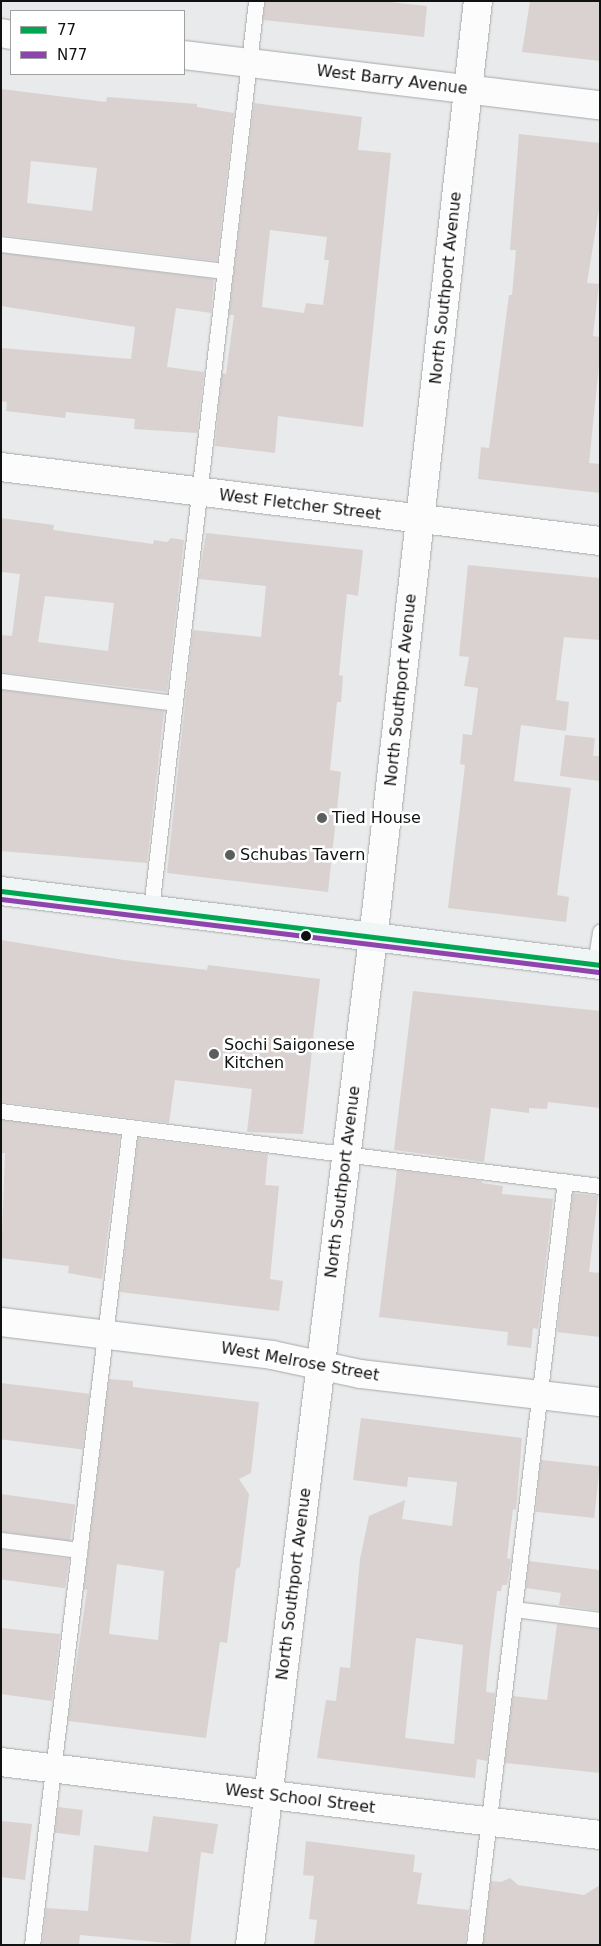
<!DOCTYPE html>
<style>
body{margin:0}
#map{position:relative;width:601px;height:1946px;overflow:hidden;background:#e8eaeb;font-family:"DejaVu Sans",sans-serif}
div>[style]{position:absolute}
.building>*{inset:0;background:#dad2d0;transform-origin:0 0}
.roads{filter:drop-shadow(0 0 1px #a7a9a9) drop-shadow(0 0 1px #a7a9a9)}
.service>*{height:15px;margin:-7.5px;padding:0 7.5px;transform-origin:7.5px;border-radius:7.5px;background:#fcfcfc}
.minor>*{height:28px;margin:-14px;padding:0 14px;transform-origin:14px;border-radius:14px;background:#fcfcfc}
.tertiary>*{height:28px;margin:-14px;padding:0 14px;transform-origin:14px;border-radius:14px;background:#fcfcfc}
.secondary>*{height:28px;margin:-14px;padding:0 14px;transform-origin:14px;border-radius:14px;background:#f0f5f6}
.bus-1>*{height:5px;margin:-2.5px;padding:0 2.5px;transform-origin:2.5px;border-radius:2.5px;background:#00a651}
.bus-2>*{height:5px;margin:-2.5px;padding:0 2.5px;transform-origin:2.5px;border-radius:2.5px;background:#8e44ad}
.dots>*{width:14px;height:14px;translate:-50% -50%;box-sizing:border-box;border:2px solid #fff;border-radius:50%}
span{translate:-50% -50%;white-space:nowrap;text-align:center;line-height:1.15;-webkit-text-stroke:5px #fff;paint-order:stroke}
.street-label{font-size:16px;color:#101212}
.poi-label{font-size:16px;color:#101212}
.left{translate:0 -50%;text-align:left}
.frame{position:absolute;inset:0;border:2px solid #101212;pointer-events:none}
.legend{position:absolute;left:10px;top:10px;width:175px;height:65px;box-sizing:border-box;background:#fff;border:1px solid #9fa0a0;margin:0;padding:6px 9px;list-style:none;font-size:15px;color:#101212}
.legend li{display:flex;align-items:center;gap:10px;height:25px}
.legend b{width:25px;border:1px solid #9fa0a0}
</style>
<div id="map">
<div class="building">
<div style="clip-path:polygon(265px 1px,380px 1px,427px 6px,424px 37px,263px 20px)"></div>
<div style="clip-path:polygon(530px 1px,600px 1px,600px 61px,522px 52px)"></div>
<div style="clip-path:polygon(evenodd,1px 89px,106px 102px,107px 97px,197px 104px,197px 107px,234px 113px,217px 261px,1px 235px,1px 89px,31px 161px,97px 168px,92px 211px,27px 203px,31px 161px)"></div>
<div style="clip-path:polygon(evenodd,254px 103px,362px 117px,358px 150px,391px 153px,363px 427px,278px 416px,275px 453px,215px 446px,222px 373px,226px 374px,234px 315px,229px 315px,254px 103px,270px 230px,327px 237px,324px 260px,329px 260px,323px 305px,306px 303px,304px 313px,262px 307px,270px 230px)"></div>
<div style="clip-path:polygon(519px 134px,600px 143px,600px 203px,587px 283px,599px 284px,593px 336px,600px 337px,600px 355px,589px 463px,600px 464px,600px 493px,478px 479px,481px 447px,489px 448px,509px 295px,512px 295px,516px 250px,510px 250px)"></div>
<div style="clip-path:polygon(1px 253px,214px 279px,211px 313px,176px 308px,167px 367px,204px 372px,197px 433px,134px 429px,135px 419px,66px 412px,65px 418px,6px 411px,7px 402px,1px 401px,1px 348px,131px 359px,135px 327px,1px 306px)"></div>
<div style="clip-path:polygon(evenodd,1px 518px,54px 525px,53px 530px,153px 544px,154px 540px,167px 542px,171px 538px,184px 540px,167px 692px,1px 672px,1px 635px,12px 636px,20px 574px,1px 572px,1px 518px,45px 596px,114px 603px,108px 651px,38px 642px,45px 596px)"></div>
<div style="clip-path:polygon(206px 533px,363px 550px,358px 596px,347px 594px,339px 675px,343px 676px,341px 702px,337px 702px,330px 770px,341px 772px,328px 892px,167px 873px,193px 630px,261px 637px,266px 586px,199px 579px)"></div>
<div style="clip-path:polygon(468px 565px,600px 578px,600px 640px,564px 637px,556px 700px,569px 702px,566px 731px,521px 725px,514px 781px,571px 788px,557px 895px,569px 897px,566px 922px,448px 908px,465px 765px,460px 764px,463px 734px,472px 735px,478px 688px,464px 686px,469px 657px,459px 656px)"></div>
<div style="clip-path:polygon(1px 690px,164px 711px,147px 863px,1px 851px)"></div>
<div style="clip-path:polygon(565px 735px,595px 738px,593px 756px,600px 756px,600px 781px,560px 776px)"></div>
<div style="clip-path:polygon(1px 940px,124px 960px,207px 970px,208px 965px,320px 979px,313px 1038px,319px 1045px,312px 1051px,303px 1134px,247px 1132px,252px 1089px,175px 1080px,169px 1123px,1px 1102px)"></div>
<div style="clip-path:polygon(413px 991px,600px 1011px,600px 1108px,548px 1102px,547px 1109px,529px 1108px,529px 1113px,491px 1108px,484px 1162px,394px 1150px)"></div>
<div style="clip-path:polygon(1px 1120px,120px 1135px,102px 1279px,68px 1273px,69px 1266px,1px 1258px,5px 1153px,1px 1153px)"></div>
<div style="clip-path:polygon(138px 1138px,268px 1154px,265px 1185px,279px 1186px,270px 1279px,283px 1281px,279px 1311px,120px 1292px)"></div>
<div style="clip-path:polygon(397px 1170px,482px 1181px,482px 1183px,503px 1186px,502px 1194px,553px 1199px,538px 1329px,533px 1328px,531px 1348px,507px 1345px,508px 1332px,379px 1317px)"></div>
<div style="clip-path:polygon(573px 1193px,598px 1196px,589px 1272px,600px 1273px,600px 1337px,557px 1332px)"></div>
<div style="clip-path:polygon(evenodd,109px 1379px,133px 1381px,133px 1387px,259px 1402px,251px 1473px,239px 1479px,249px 1494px,240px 1567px,236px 1569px,227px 1643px,220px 1642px,206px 1738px,68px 1721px,87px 1590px,84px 1589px,109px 1379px,117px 1564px,164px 1571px,158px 1640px,109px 1634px,117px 1564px)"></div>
<div style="left:1px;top:1383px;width:89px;height:56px;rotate:7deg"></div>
<div style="clip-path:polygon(evenodd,361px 1418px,522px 1438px,516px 1510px,513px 1509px,507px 1558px,511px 1559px,507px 1585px,502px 1585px,501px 1591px,497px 1591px,489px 1658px,486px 1692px,495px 1693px,487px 1761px,477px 1759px,475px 1778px,317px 1758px,326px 1700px,336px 1701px,340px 1667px,350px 1668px,360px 1559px,369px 1516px,405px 1500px,402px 1519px,452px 1526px,457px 1482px,408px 1477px,407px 1487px,353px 1480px,361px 1418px,416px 1638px,463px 1645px,454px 1744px,405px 1738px,416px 1638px)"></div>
<div style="left:541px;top:1460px;width:59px;height:52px;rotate:6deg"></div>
<div style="left:1px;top:1494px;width:75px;height:37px;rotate:8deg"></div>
<div style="left:1px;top:1549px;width:69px;height:30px;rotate:8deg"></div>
<div style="clip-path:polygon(529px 1561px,600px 1570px,600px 1611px,559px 1605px,561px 1593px,526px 1588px)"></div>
<div style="clip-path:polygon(557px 1624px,600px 1629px,600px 1773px,505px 1763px,513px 1696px,547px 1700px)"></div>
<div style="clip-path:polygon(1px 1628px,60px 1634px,52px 1701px,1px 1694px)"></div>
<div style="left:58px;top:1807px;width:25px;height:26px;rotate:7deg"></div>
<div style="clip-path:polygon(153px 1816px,218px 1824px,213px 1854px,201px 1852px,190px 1945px,80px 1935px,79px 1945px,42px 1945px,46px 1908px,88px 1911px,94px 1845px,148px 1852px)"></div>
<div style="clip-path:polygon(1px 1821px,32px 1824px,25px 1880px,1px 1877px)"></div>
<div style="clip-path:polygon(306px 1841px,415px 1855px,413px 1872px,422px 1873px,417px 1904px,469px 1910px,465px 1945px,314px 1945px,317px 1920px,309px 1919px,314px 1876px,303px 1875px)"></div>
<div style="clip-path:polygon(510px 1878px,518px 1885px,584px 1895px,600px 1885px,600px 1945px,483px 1945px,491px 1881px,501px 1882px)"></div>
</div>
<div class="roads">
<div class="service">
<div style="left:1px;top:244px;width:226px;rotate:6.9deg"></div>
<div style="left:1px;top:681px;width:175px;rotate:7.2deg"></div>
<div style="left:151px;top:909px;width:914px;rotate:-83.4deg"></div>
<div style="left:595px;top:964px;width:33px;rotate:-81deg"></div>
<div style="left:1px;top:1111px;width:604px;rotate:7.14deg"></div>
<div style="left:1px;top:1540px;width:79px;rotate:7.3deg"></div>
<div style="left:514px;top:1609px;width:87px;rotate:7.3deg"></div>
<div style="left:32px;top:1945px;width:824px;rotate:-83.17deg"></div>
<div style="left:474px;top:1945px;width:769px;rotate:-83.21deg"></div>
</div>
<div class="minor">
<div style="left:1px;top:33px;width:10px;rotate:11deg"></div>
<div style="left:184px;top:55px;width:419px;rotate:6.9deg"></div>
<div style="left:1px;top:467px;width:604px;rotate:7.04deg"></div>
<div style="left:1px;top:1322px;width:273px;rotate:6.9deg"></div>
<div style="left:272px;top:1355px;width:91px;rotate:12.1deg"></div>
<div style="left:361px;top:1374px;width:241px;rotate:6.7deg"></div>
<div style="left:1px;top:1762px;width:603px;rotate:6.95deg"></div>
</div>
<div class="tertiary">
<div style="left:250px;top:1945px;width:1049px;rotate:-83.04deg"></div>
<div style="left:377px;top:904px;width:909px;rotate:-83.62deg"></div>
</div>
<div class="secondary">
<div style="left:1px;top:891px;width:604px;rotate:7.04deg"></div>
</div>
</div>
<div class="bus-1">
<div style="left:1px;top:891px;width:604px;rotate:7.04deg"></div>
</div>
<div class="bus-2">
<div style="left:1px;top:899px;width:602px;rotate:6.96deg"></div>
</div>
<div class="dots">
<div style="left:322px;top:818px;background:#5c5e5e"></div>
<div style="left:230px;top:855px;background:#5c5e5e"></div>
<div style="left:306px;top:936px;background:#101212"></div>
<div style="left:214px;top:1054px;background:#5c5e5e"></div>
</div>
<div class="street-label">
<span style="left:392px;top:80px;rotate:7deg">West Barry Avenue</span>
<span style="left:446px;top:288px;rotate:-84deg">North Southport Avenue</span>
<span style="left:300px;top:505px;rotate:7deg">West Fletcher Street</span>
<span style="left:401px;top:690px;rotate:-84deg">North Southport Avenue</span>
<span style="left:343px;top:1182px;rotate:-83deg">North Southport Avenue</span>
<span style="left:300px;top:1362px;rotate:10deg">West Melrose Street</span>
<span style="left:294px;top:1584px;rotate:-83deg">North Southport Avenue</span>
<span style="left:300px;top:1799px;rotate:7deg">West School Street</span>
</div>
<div class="poi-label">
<span class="left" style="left:332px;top:818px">Tied House</span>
<span class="left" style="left:240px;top:855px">Schubas Tavern</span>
<span class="left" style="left:224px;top:1054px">Sochi Saigonese<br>Kitchen</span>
</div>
<div class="frame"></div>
<ul class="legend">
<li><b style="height:6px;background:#00a651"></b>77</li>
<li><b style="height:6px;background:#8e44ad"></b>N77</li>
</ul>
</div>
